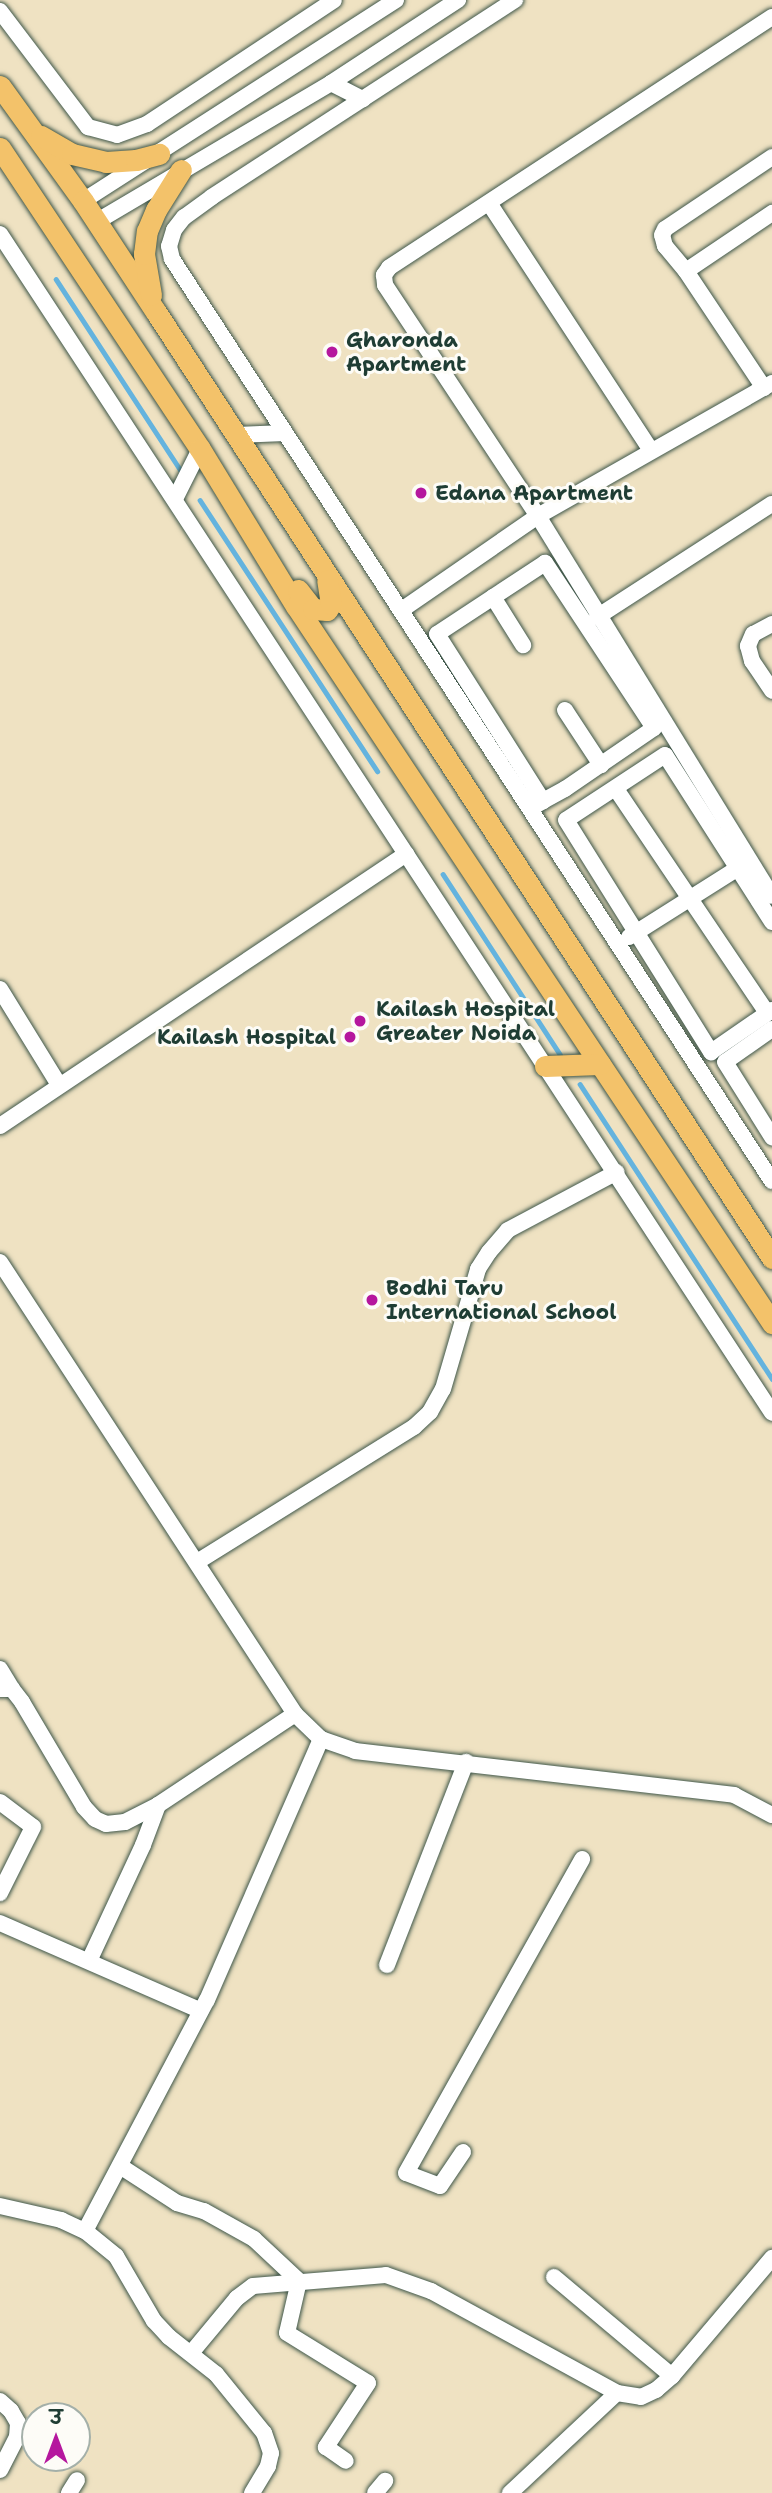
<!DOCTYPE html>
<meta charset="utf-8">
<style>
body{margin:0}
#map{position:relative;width:772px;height:2493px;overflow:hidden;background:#efe2c2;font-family:"Shantell Sans","Playpen Sans Deva",sans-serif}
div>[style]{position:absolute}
.stream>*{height:4.5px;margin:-2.25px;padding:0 2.25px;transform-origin:2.25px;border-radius:2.25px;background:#64b3de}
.roads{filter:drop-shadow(0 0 2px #3e5649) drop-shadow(0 0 2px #3e5649)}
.minor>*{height:16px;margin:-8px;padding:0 8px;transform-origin:8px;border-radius:8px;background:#fff}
.major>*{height:21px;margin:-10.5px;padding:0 10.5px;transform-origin:10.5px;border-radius:10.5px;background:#f3c26a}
.dots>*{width:19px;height:19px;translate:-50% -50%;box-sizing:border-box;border:4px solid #fdfcf7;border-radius:50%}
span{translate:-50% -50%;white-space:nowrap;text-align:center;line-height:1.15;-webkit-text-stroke:6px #fdfcf7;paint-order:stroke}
.poi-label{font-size:21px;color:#1f3d34;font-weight:700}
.left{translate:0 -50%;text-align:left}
.right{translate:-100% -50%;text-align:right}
.north{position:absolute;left:21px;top:2402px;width:70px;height:70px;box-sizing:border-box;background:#fdfcf7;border:2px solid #a4b0a9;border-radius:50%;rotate:0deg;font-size:19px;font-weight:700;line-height:28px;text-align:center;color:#1f3d34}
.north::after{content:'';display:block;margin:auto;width:24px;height:32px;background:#b5179e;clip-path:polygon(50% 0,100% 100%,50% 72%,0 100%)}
</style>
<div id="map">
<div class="stream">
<div style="left:56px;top:279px;width:233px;rotate:56.9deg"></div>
<div style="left:200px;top:500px;width:324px;rotate:56.8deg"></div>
<div style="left:443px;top:874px;width:215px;rotate:57deg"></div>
<div style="left:580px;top:1084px;width:352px;rotate:56.9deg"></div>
</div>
<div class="roads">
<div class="minor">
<div style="left:515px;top:0;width:361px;rotate:147deg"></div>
<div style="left:212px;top:197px;width:34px;rotate:144deg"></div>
<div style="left:184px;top:217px;width:16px;rotate:128deg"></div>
<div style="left:174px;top:230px;width:17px;rotate:107deg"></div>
<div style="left:169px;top:246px;width:13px;rotate:77deg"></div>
<div style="left:172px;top:259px;width:1100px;rotate:56.95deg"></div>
<div style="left:0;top:11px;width:146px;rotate:52.8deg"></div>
<div style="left:88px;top:127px;width:30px;rotate:15deg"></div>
<div style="left:117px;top:135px;width:32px;rotate:-20deg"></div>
<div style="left:147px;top:124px;width:224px;rotate:-33.5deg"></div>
<div style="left:772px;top:17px;width:458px;rotate:146.8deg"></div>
<div style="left:389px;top:268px;width:9px;rotate:126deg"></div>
<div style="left:384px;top:275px;width:10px;rotate:84deg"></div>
<div style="left:385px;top:285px;width:277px;rotate:56.5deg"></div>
<div style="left:538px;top:516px;width:446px;rotate:58.4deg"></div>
<div style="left:331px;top:83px;width:36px;rotate:27deg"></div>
<div style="left:83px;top:201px;width:372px;rotate:-32.7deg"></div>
<div style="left:489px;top:203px;width:296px;rotate:56.8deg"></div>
<div style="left:96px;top:222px;width:273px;rotate:-30.6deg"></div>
<div style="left:331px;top:83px;width:152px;rotate:-33.2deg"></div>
<div style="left:0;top:234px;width:1409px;rotate:56.78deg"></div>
<div style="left:686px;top:271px;width:104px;rotate:-34deg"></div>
<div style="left:764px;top:388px;width:141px;rotate:-123.7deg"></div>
<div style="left:686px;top:271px;width:33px;rotate:-130deg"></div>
<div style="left:665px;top:246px;width:11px;rotate:-105deg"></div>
<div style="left:662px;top:235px;width:7px;rotate:-63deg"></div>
<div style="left:665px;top:229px;width:129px;rotate:-33.9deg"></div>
<div style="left:237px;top:435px;width:48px;rotate:-2.4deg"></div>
<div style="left:175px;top:499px;width:56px;rotate:-63.4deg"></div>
<div style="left:493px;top:597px;width:57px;rotate:58deg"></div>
<div style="left:403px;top:609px;width:164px;rotate:-34.6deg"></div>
<div style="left:538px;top:516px;width:269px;rotate:-29.6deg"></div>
<div style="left:597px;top:617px;width:208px;rotate:-32.9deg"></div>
<div style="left:772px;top:624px;width:21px;rotate:152deg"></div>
<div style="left:753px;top:634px;width:13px;rotate:113deg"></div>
<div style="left:748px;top:646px;width:16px;rotate:75deg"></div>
<div style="left:752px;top:661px;width:36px;rotate:56deg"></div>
<div style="left:565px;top:710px;width:66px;rotate:56.8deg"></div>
<div style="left:616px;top:789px;width:270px;rotate:56deg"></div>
<div style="left:531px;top:808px;width:14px;rotate:-30deg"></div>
<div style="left:543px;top:801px;width:25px;rotate:-29deg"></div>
<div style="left:565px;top:789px;width:108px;rotate:-34.4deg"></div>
<div style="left:654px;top:728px;width:198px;rotate:-123.4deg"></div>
<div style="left:545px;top:563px;width:129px;rotate:146.7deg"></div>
<div style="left:437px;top:634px;width:198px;rotate:57.6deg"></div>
<div style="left:772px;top:922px;width:198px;rotate:-122.6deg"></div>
<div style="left:665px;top:755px;width:118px;rotate:146.7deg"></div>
<div style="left:566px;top:820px;width:274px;rotate:58deg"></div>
<div style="left:711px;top:1052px;width:74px;rotate:-34.5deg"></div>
<div style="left:629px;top:937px;width:138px;rotate:-32.3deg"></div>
<div style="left:0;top:989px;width:113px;rotate:58.4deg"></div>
<div style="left:772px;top:1029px;width:57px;rotate:144.9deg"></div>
<div style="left:725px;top:1062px;width:89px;rotate:57.9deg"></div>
<div style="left:0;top:1126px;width:489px;rotate:-33.8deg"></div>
<div style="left:0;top:1262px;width:540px;rotate:56.87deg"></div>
<div style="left:295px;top:1714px;width:36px;rotate:44deg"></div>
<div style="left:321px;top:1739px;width:36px;rotate:19deg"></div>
<div style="left:355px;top:1751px;width:382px;rotate:6.6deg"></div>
<div style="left:734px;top:1795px;width:43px;rotate:27.8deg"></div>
<div style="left:197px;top:1562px;width:256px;rotate:-31.9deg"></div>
<div style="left:414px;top:1427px;width:22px;rotate:-43deg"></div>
<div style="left:430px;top:1412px;width:26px;rotate:-61deg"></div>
<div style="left:443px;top:1389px;width:125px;rotate:-73.7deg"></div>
<div style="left:478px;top:1269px;width:20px;rotate:-57deg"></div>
<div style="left:489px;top:1252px;width:29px;rotate:-49deg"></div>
<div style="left:508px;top:1230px;width:123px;rotate:-28deg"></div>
<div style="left:0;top:1669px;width:23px;rotate:59deg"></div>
<div style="left:0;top:1689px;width:12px"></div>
<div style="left:12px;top:1689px;width:16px;rotate:52deg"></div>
<div style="left:22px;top:1702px;width:122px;rotate:59.4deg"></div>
<div style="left:84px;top:1807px;width:16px;rotate:47deg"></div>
<div style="left:95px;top:1819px;width:12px;rotate:24deg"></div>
<div style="left:106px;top:1824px;width:19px;rotate:-6deg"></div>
<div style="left:125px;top:1822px;width:37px;rotate:-27deg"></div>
<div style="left:158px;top:1805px;width:164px;rotate:-33.6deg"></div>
<div style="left:0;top:1802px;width:41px;rotate:37.1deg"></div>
<div style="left:33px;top:1827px;width:74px;rotate:116.6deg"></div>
<div style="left:0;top:1923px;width:219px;rotate:23.6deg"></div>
<div style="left:89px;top:1961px;width:128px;rotate:-65deg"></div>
<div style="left:143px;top:1845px;width:43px;rotate:-69.4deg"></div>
<div style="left:387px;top:1965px;width:218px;rotate:-68.7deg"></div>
<div style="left:463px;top:2152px;width:41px;rotate:124.1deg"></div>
<div style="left:440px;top:2186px;width:36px;rotate:-159deg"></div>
<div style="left:406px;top:2173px;width:360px;rotate:-60.7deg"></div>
<div style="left:120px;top:2166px;width:68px;rotate:33deg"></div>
<div style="left:177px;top:2203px;width:28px;rotate:17deg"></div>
<div style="left:204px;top:2211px;width:57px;rotate:29.2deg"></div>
<div style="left:254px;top:2239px;width:62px;rotate:43deg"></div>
<div style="left:299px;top:2281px;width:53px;rotate:103deg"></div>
<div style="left:287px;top:2333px;width:95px;rotate:31.7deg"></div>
<div style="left:368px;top:2383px;width:77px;rotate:123.3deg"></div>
<div style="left:326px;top:2447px;width:24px;rotate:35deg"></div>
<div style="left:0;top:2206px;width:63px;rotate:12.9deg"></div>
<div style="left:61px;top:2220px;width:26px;rotate:25deg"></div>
<div style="left:554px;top:2277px;width:154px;rotate:40deg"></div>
<div style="left:192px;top:2352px;width:70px;rotate:-50.2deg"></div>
<div style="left:237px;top:2298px;width:20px;rotate:-37deg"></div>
<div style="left:253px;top:2286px;width:133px;rotate:-4.7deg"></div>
<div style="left:386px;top:2275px;width:48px;rotate:19.6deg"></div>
<div style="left:431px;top:2291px;width:212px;rotate:28.7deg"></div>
<div style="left:617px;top:2393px;width:24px;rotate:9deg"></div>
<div style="left:641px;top:2397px;width:17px;rotate:-25deg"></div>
<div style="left:656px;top:2390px;width:21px;rotate:-41deg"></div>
<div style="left:672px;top:2376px;width:155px;rotate:-49.7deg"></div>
<div style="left:0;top:2401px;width:15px;rotate:42deg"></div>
<div style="left:11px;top:2411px;width:14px;rotate:60deg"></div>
<div style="left:18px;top:2423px;width:14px;rotate:94deg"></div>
<div style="left:17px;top:2437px;width:37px;rotate:117deg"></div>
<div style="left:69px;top:2493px;width:15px;rotate:-58deg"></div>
<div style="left:252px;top:2493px;width:31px;rotate:-59deg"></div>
<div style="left:268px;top:2466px;width:13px;rotate:-77deg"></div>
<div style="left:271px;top:2453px;width:21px;rotate:-109deg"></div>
<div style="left:264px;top:2433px;width:76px;rotate:-129.1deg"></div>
<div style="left:216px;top:2374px;width:60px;rotate:-141.8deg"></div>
<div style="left:169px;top:2337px;width:22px;rotate:-133deg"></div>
<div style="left:154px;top:2321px;width:75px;rotate:-120.3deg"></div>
<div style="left:116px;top:2256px;width:40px;rotate:-141deg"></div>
<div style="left:85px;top:2231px;width:261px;rotate:-62.2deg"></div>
<div style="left:207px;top:2000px;width:285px;rotate:-66.4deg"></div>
<div style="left:375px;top:2493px;width:16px;rotate:-50deg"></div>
<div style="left:510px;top:2493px;width:146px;rotate:-43.1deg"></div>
</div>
<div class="major">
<div style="left:0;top:86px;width:142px;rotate:54.2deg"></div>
<div style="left:83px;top:201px;width:133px;rotate:56.7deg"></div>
<div style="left:156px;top:312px;width:1129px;rotate:56.93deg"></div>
<div style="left:41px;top:136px;width:36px;rotate:30deg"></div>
<div style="left:72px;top:154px;width:35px;rotate:13deg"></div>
<div style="left:106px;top:162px;width:30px;rotate:-4deg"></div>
<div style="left:136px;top:160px;width:24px;rotate:-15deg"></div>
<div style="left:0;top:148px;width:361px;rotate:56.4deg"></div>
<div style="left:200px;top:449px;width:184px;rotate:58.6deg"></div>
<div style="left:296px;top:606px;width:861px;rotate:56.42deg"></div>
<div style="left:151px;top:295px;width:42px;rotate:-99.7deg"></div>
<div style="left:144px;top:254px;width:23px;rotate:-83deg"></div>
<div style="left:147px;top:231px;width:23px;rotate:-67deg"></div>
<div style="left:156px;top:210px;width:47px;rotate:-58deg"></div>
<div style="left:298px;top:590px;width:24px;rotate:52deg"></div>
<div style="left:313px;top:609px;width:14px;rotate:4deg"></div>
<div style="left:327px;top:610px;width:7px;rotate:-56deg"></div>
<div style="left:331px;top:604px;width:24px;rotate:-99deg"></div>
<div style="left:545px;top:1066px;width:55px;rotate:-2.1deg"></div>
</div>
</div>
<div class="dots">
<div style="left:332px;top:352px;background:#b5179e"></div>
<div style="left:421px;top:493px;background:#b5179e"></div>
<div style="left:360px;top:1021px;background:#b5179e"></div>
<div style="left:350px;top:1037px;background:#b5179e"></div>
<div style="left:372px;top:1300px;background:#b5179e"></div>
</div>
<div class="poi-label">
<span class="left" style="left:346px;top:352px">Gharonda<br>Apartment</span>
<span class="left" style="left:435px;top:493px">Edana Apartment</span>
<span class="left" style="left:376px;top:1021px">Kailash Hospital<br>Greater Noida</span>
<span class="right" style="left:336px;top:1037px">Kailash Hospital</span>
<span class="left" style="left:386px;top:1300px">Bodhi Taru<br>International School</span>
</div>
<div class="north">उ</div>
</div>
